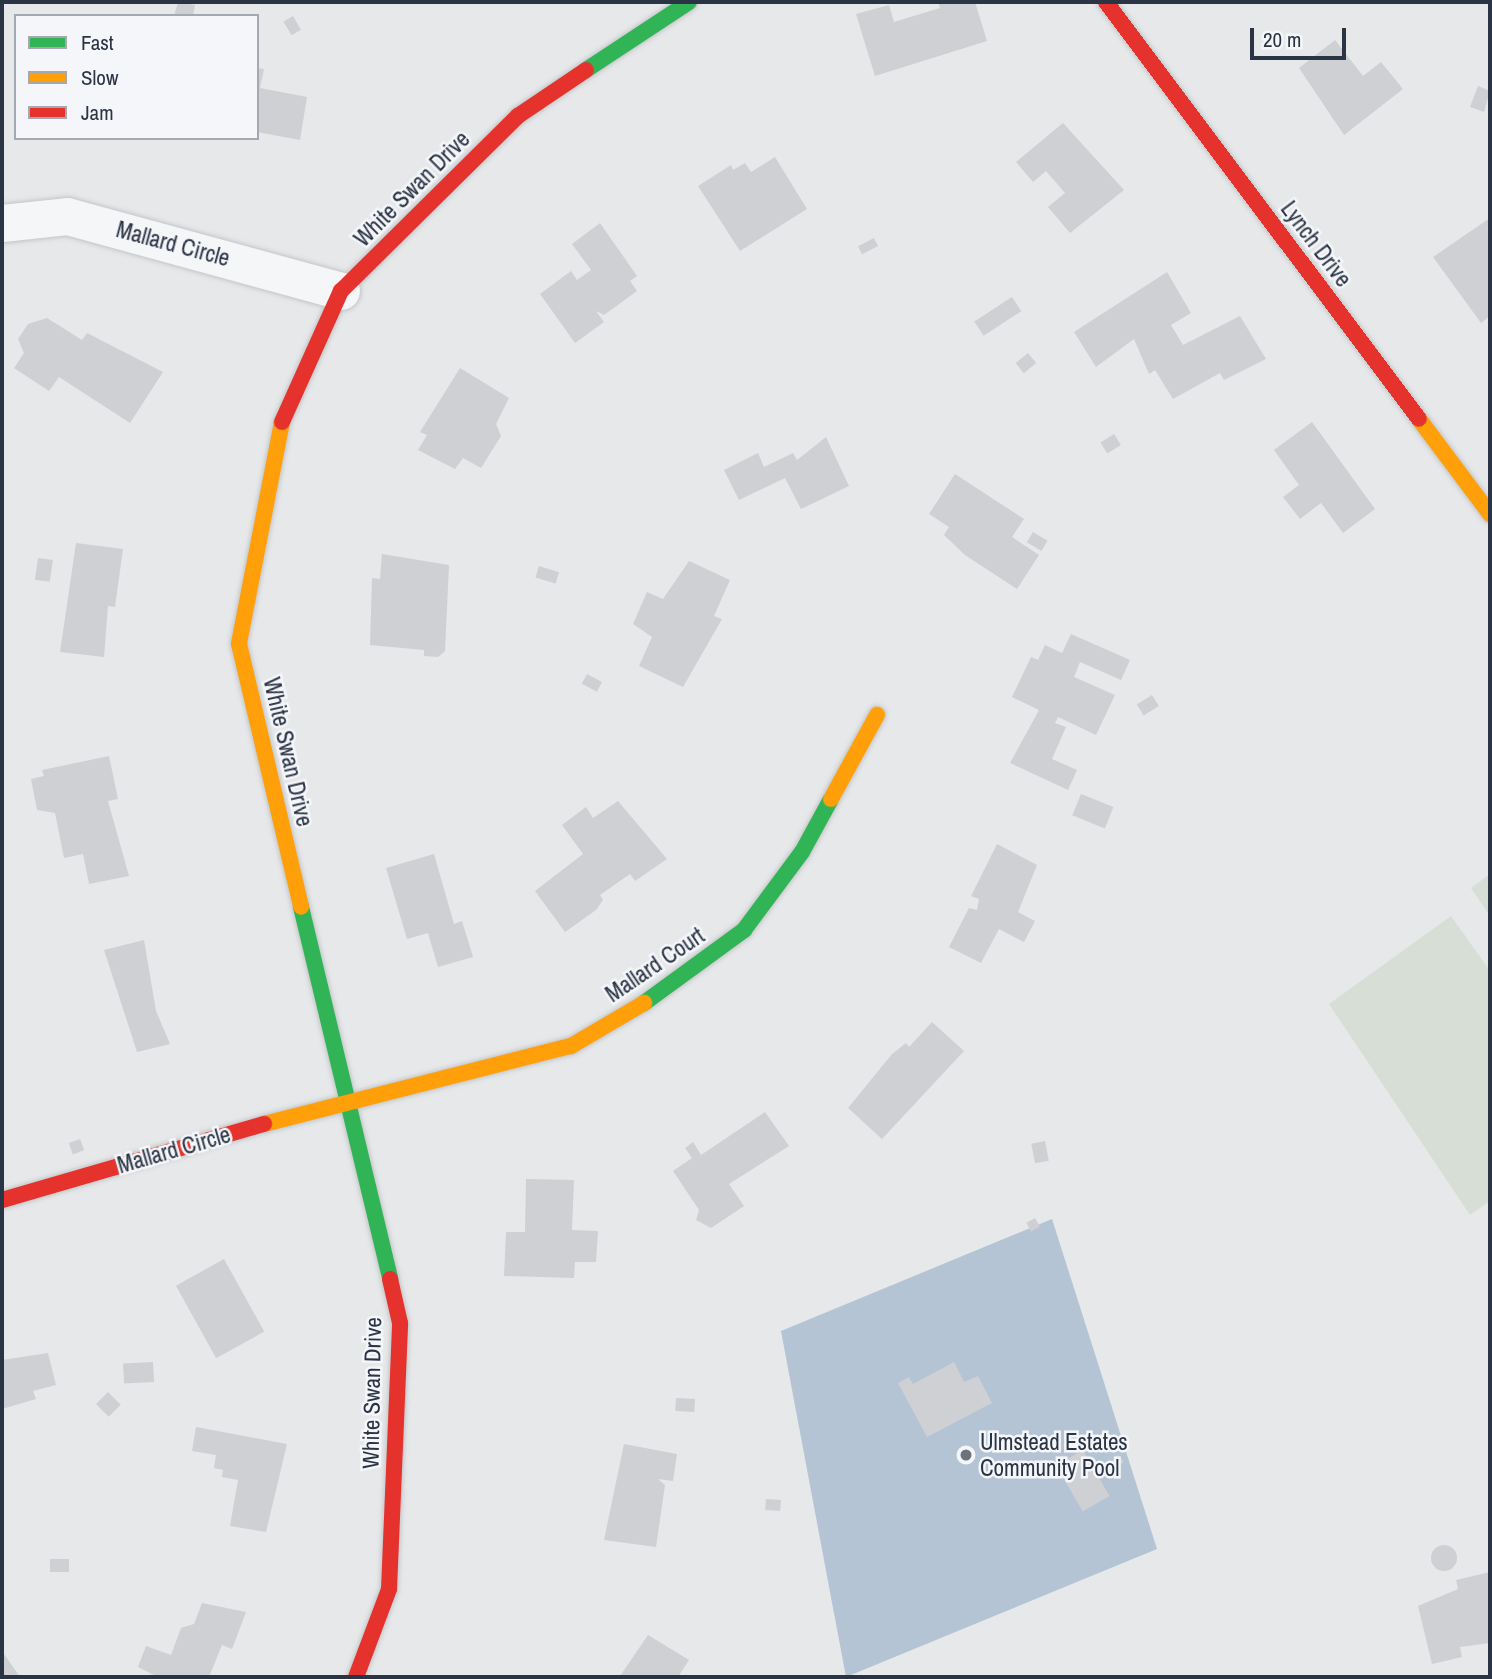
<!DOCTYPE html>
<style>
body{margin:0}
#map{position:relative;width:1492px;height:1679px;overflow:hidden;background:#e6e8ea;font-family:"Archivo Narrow",sans-serif}
div>[style]{position:absolute}
.green>*{inset:0;background:#d6ded6}
.water>*{inset:0;background:#b4c4d5}
.building>*{inset:0;background:#ced0d3;transform-origin:0 0}
.round{border-radius:50%}
.roads{filter:drop-shadow(0 0 2px #c4c6c8) drop-shadow(0 0 2px #c4c6c8)}
.street>*{height:37px;margin:-18.5px;padding:0 18.5px;transform-origin:18.5px;border-radius:18.5px;background:#f5f6f7}
.fast>*{height:16px;margin:-8px;padding:0 8px;transform-origin:8px;border-radius:8px;background:#30b455}
.slow>*{height:16px;margin:-8px;padding:0 8px;transform-origin:8px;border-radius:8px;background:#ff9f0a}
.jam>*{height:16px;margin:-8px;padding:0 8px;transform-origin:8px;border-radius:8px;background:#e5322d}
.dots>*{width:19px;height:19px;translate:-50% -50%;box-sizing:border-box;border:4px solid #f4f6f9;border-radius:50%}
span{translate:-50% -50%;white-space:nowrap;text-align:center;line-height:1.15;-webkit-text-stroke:5px #f4f6f9;paint-order:stroke}
.street-label{font-size:23px;color:#2b3445}
.poi-label{font-size:23px;color:#2b3445}
.left{translate:0 -50%;text-align:left}
.frame{position:absolute;inset:0;border:4px solid #2b3445;pointer-events:none}
.legend{position:absolute;left:14px;top:14px;width:245px;height:126px;box-sizing:border-box;background:#f4f6f9;border:2px solid #a4a8b1;margin:0;padding:9px 12px;list-style:none;font-size:21px;color:#2b3445}
.legend li{display:flex;align-items:center;gap:14px;height:35px}
.legend b{width:35px;border:2px solid #a4a8b1}
.scale{position:absolute;left:1250px;top:28px;width:96px;height:32px;box-sizing:border-box;border:4px solid #2b3445;border-top:0;padding-left:9px;font-size:21px;line-height:24px;white-space:nowrap;color:#2b3445;-webkit-text-stroke:5px #f4f6f9;paint-order:stroke}
</style>
<div id="map">
<div class="green">
<div style="clip-path:polygon(1490px 874px,1490px 916px,1471px 888px)"></div>
<div style="clip-path:polygon(1451px 916px,1490px 971px,1490px 1201px,1470px 1215px,1329px 1004px)"></div>
</div>
<div class="water">
<div style="clip-path:polygon(1052px 1219px,1157px 1549px,846px 1677px,781px 1331px)"></div>
</div>
<div class="building">
<div style="clip-path:polygon(178px 2px,195px 5px,193px 16px,174px 16px)"></div>
<div style="clip-path:polygon(938px 2px,975px 2px,987px 41px,875px 76px,856px 14px,889px 5px,894px 22px,940px 8px)"></div>
<div style="left:293px;top:16px;width:16px;height:11px;rotate:60deg"></div>
<div style="clip-path:polygon(1335px 40px,1363px 76px,1381px 62px,1403px 89px,1344px 135px,1299px 68px)"></div>
<div style="clip-path:polygon(257px 68px,264px 69px,260px 88px,307px 97px,300px 140px,257px 132px)"></div>
<div style="clip-path:polygon(1478px 86px,1490px 91px,1484px 112px,1470px 107px)"></div>
<div style="clip-path:polygon(1063px 123px,1124px 190px,1070px 233px,1048px 207px,1065px 193px,1046px 171px,1033px 182px,1016px 162px)"></div>
<div style="clip-path:polygon(775px 157px,807px 209px,740px 251px,698px 186px,731px 165px,733px 170px,745px 163px,751px 172px)"></div>
<div style="clip-path:polygon(1490px 218px,1490px 316px,1481px 323px,1433px 257px)"></div>
<div style="clip-path:polygon(600px 223px,637px 276px,630px 281px,637px 291px,604px 315px,596px 311px,604px 322px,575px 343px,540px 294px,571px 271px,577px 280px,591px 270px,572px 244px)"></div>
<div style="left:874px;top:238px;width:9px;height:18px;rotate:63deg"></div>
<div style="clip-path:polygon(1167px 272px,1191px 313px,1171px 325px,1183px 345px,1240px 316px,1266px 359px,1224px 380px,1220px 373px,1173px 399px,1155px 370px,1149px 374px,1134px 339px,1096px 367px,1074px 332px)"></div>
<div style="left:1012px;top:297px;width:17px;height:45px;rotate:57deg"></div>
<div style="clip-path:polygon(47px 318px,82px 340px,87px 333px,163px 372px,130px 423px,59px 377px,49px 391px,14px 368px,24px 353px,18px 339px,28px 324px)"></div>
<div style="left:1028px;top:353px;width:13px;height:16px;rotate:51deg"></div>
<div style="clip-path:polygon(460px 368px,509px 398px,496px 424px,501px 436px,481px 468px,463px 458px,455px 469px,418px 450px,427px 435px,420px 432px)"></div>
<div style="clip-path:polygon(1312px 422px,1375px 509px,1343px 533px,1321px 503px,1300px 519px,1283px 497px,1299px 485px,1274px 450px)"></div>
<div style="left:1114px;top:434px;width:13px;height:16px;rotate:58deg"></div>
<div style="clip-path:polygon(826px 437px,849px 486px,801px 509px,785px 478px,739px 500px,724px 470px,758px 453px,764px 467px,793px 453px,797px 460px)"></div>
<div style="clip-path:polygon(955px 474px,1024px 519px,1012px 537px,1039px 555px,1017px 589px,965px 555px,944px 535px,949px 527px,929px 514px)"></div>
<div style="left:1033px;top:532px;width:17px;height:12px;rotate:31deg"></div>
<div style="clip-path:polygon(76px 543px,123px 549px,115px 607px,108px 606px,104px 657px,60px 652px)"></div>
<div style="clip-path:polygon(382px 554px,449px 565px,445px 651px,438px 657px,424px 656px,424px 650px,370px 645px,372px 578px,380px 579px)"></div>
<div style="left:38px;top:558px;width:15px;height:22px;rotate:8deg"></div>
<div style="clip-path:polygon(689px 561px,730px 580px,714px 616px,722px 619px,683px 687px,639px 666px,652px 637px,633px 624px,647px 592px,663px 599px)"></div>
<div style="left:539px;top:566px;width:21px;height:12px;rotate:17deg"></div>
<div style="clip-path:polygon(1071px 634px,1130px 660px,1121px 680px,1080px 662px,1074px 677px,1115px 695px,1096px 735px,1058px 717px,1055px 723px,1066px 727px,1052px 759px,1077px 770px,1068px 790px,1010px 763px,1039px 710px,1012px 697px,1031px 657px,1038px 660px,1045px 645px,1062px 653px)"></div>
<div style="left:587px;top:674px;width:17px;height:11px;rotate:28deg"></div>
<div style="left:1152px;top:695px;width:13px;height:18px;rotate:58deg"></div>
<div style="clip-path:polygon(109px 756px,118px 799px,108px 801px,129px 876px,89px 884px,83px 854px,64px 858px,55px 813px,37px 810px,31px 779px,44px 776px,42px 770px)"></div>
<div style="left:1081px;top:794px;width:35px;height:23px;rotate:22deg"></div>
<div style="clip-path:polygon(618px 801px,667px 859px,635px 881px,630px 874px,600px 895px,603px 900px,596px 910px,565px 932px,535px 891px,583px 854px,562px 825px,586px 807px,593px 818px)"></div>
<div style="clip-path:polygon(997px 844px,1037px 865px,1018px 912px,1035px 921px,1024px 942px,999px 929px,981px 963px,949px 947px,969px 908px,977px 910px,979px 899px,971px 896px)"></div>
<div style="clip-path:polygon(434px 854px,454px 924px,462px 921px,473px 957px,438px 967px,428px 933px,407px 939px,386px 868px)"></div>
<div style="clip-path:polygon(144px 940px,156px 1011px,170px 1044px,137px 1052px,104px 950px)"></div>
<div style="clip-path:polygon(932px 1022px,964px 1051px,882px 1139px,848px 1108px,892px 1054px,906px 1043px,909px 1047px)"></div>
<div style="clip-path:polygon(765px 1112px,789px 1146px,729px 1184px,744px 1206px,711px 1228px,696px 1220px,699px 1210px,673px 1171px,692px 1158px,685px 1148px,693px 1142px,701px 1155px)"></div>
<div style="left:80px;top:1139px;width:12px;height:12px;rotate:70deg"></div>
<div style="left:1045px;top:1141px;width:20px;height:14px;rotate:79deg"></div>
<div style="clip-path:polygon(526px 1179px,574px 1180px,572px 1230px,598px 1231px,596px 1262px,575px 1262px,574px 1278px,504px 1276px,506px 1232px,525px 1232px)"></div>
<div style="left:1035px;top:1218px;width:10px;height:10px;rotate:61deg"></div>
<div style="left:224px;top:1259px;width:83px;height:55px;rotate:61deg"></div>
<div style="clip-path:polygon(48px 1353px,56px 1385px,33px 1391px,36px 1399px,2px 1409px,2px 1360px)"></div>
<div style="left:153px;top:1362px;width:20px;height:30px;rotate:87deg"></div>
<div style="clip-path:polygon(954px 1362px,964px 1382px,978px 1376px,992px 1403px,927px 1437px,898px 1383px,909px 1377px,913px 1384px)"></div>
<div style="left:108px;top:1392px;width:18px;height:17px;rotate:45deg"></div>
<div style="left:676px;top:1398px;width:19px;height:13px;rotate:3deg"></div>
<div style="clip-path:polygon(196px 1427px,287px 1444px,266px 1532px,230px 1526px,238px 1480px,222px 1477px,223px 1470px,214px 1468px,216px 1455px,192px 1451px)"></div>
<div style="clip-path:polygon(624px 1444px,677px 1454px,673px 1481px,658px 1479px,665px 1485px,656px 1547px,604px 1540px)"></div>
<div style="left:1083px;top:1450px;width:53px;height:31px;rotate:60deg"></div>
<div style="left:1117px;top:1455px;width:9px;height:21px;rotate:41deg"></div>
<div style="left:766px;top:1499px;width:15px;height:11px;rotate:4deg"></div>
<div class="round" style="left:1431px;top:1545px;width:26px;height:26px"></div>
<div style="left:50px;top:1559px;width:19px;height:13px"></div>
<div style="clip-path:polygon(1490px 1572px,1490px 1643px,1460px 1647px,1462px 1657px,1432px 1664px,1418px 1606px,1458px 1589px,1456px 1580px)"></div>
<div style="clip-path:polygon(202px 1603px,246px 1612px,232px 1649px,222px 1645px,209px 1677px,158px 1677px,138px 1667px,146px 1646px,171px 1655px,181px 1628px,194px 1624px)"></div>
<div style="clip-path:polygon(648px 1635px,689px 1660px,678px 1677px,620px 1676px)"></div>
<div style="clip-path:polygon(2px 1651px,20px 1677px,2px 1677px)"></div>
</div>
<div class="roads">
<div class="street">
<div style="left:2px;top:223px;width:65px;rotate:-6.1deg"></div>
<div style="left:67px;top:216px;width:284px;rotate:15.3deg"></div>
</div>
<div class="fast">
<div style="left:586px;top:70px;width:123px;rotate:-33.4deg"></div>
<div style="left:301px;top:907px;width:382px;rotate:76.5deg"></div>
<div style="left:644px;top:1003px;width:124px;rotate:-36.1deg"></div>
<div style="left:744px;top:930px;width:97px;rotate:-53.4deg"></div>
<div style="left:802px;top:852px;width:60px;rotate:-61.3deg"></div>
</div>
<div class="slow">
<div style="left:1419px;top:419px;width:119px;rotate:53.2deg"></div>
<div style="left:282px;top:422px;width:226px;rotate:101deg"></div>
<div style="left:239px;top:644px;width:270px;rotate:76.7deg"></div>
<div style="left:831px;top:799px;width:96px;rotate:-61.3deg"></div>
<div style="left:264px;top:1124px;width:317px;rotate:-14.3deg"></div>
<div style="left:571px;top:1046px;width:85px;rotate:-30.5deg"></div>
</div>
<div class="jam">
<div style="left:1106px;top:2px;width:521px;rotate:53.11deg"></div>
<div style="left:282px;top:422px;width:144px;rotate:-65.8deg"></div>
<div style="left:341px;top:291px;width:249px;rotate:-44.7deg"></div>
<div style="left:518px;top:116px;width:82px;rotate:-34.1deg"></div>
<div style="left:2px;top:1200px;width:273px;rotate:-16.2deg"></div>
<div style="left:356px;top:1677px;width:94px;rotate:-69.4deg"></div>
<div style="left:389px;top:1589px;width:266px;rotate:-87.6deg"></div>
<div style="left:400px;top:1323px;width:45px;rotate:-102.8deg"></div>
</div>
</div>
<div class="dots">
<div style="left:966px;top:1455px;background:#6c737f"></div>
</div>
<div class="street-label">
<span style="left:412px;top:189px;rotate:-45deg">White Swan Drive</span>
<span style="left:173px;top:244px;rotate:15deg">Mallard Circle</span>
<span style="left:1316px;top:244px;rotate:53deg">Lynch Drive</span>
<span style="left:288px;top:752px;rotate:77deg">White Swan Drive</span>
<span style="left:655px;top:965px;rotate:-34deg">Mallard Court</span>
<span style="left:174px;top:1150px;rotate:-16deg">Mallard Circle</span>
<span style="left:372px;top:1393px;rotate:-89deg">White Swan Drive</span>
</div>
<div class="poi-label">
<span class="left" style="left:980px;top:1455px">Ulmstead Estates<br>Community Pool</span>
</div>
<div class="frame"></div>
<ul class="legend">
<li><b style="height:9px;background:#30b455"></b>Fast</li>
<li><b style="height:9px;background:#ff9f0a"></b>Slow</li>
<li><b style="height:9px;background:#e5322d"></b>Jam</li>
</ul>
<div class="scale">20 m</div>
</div>
